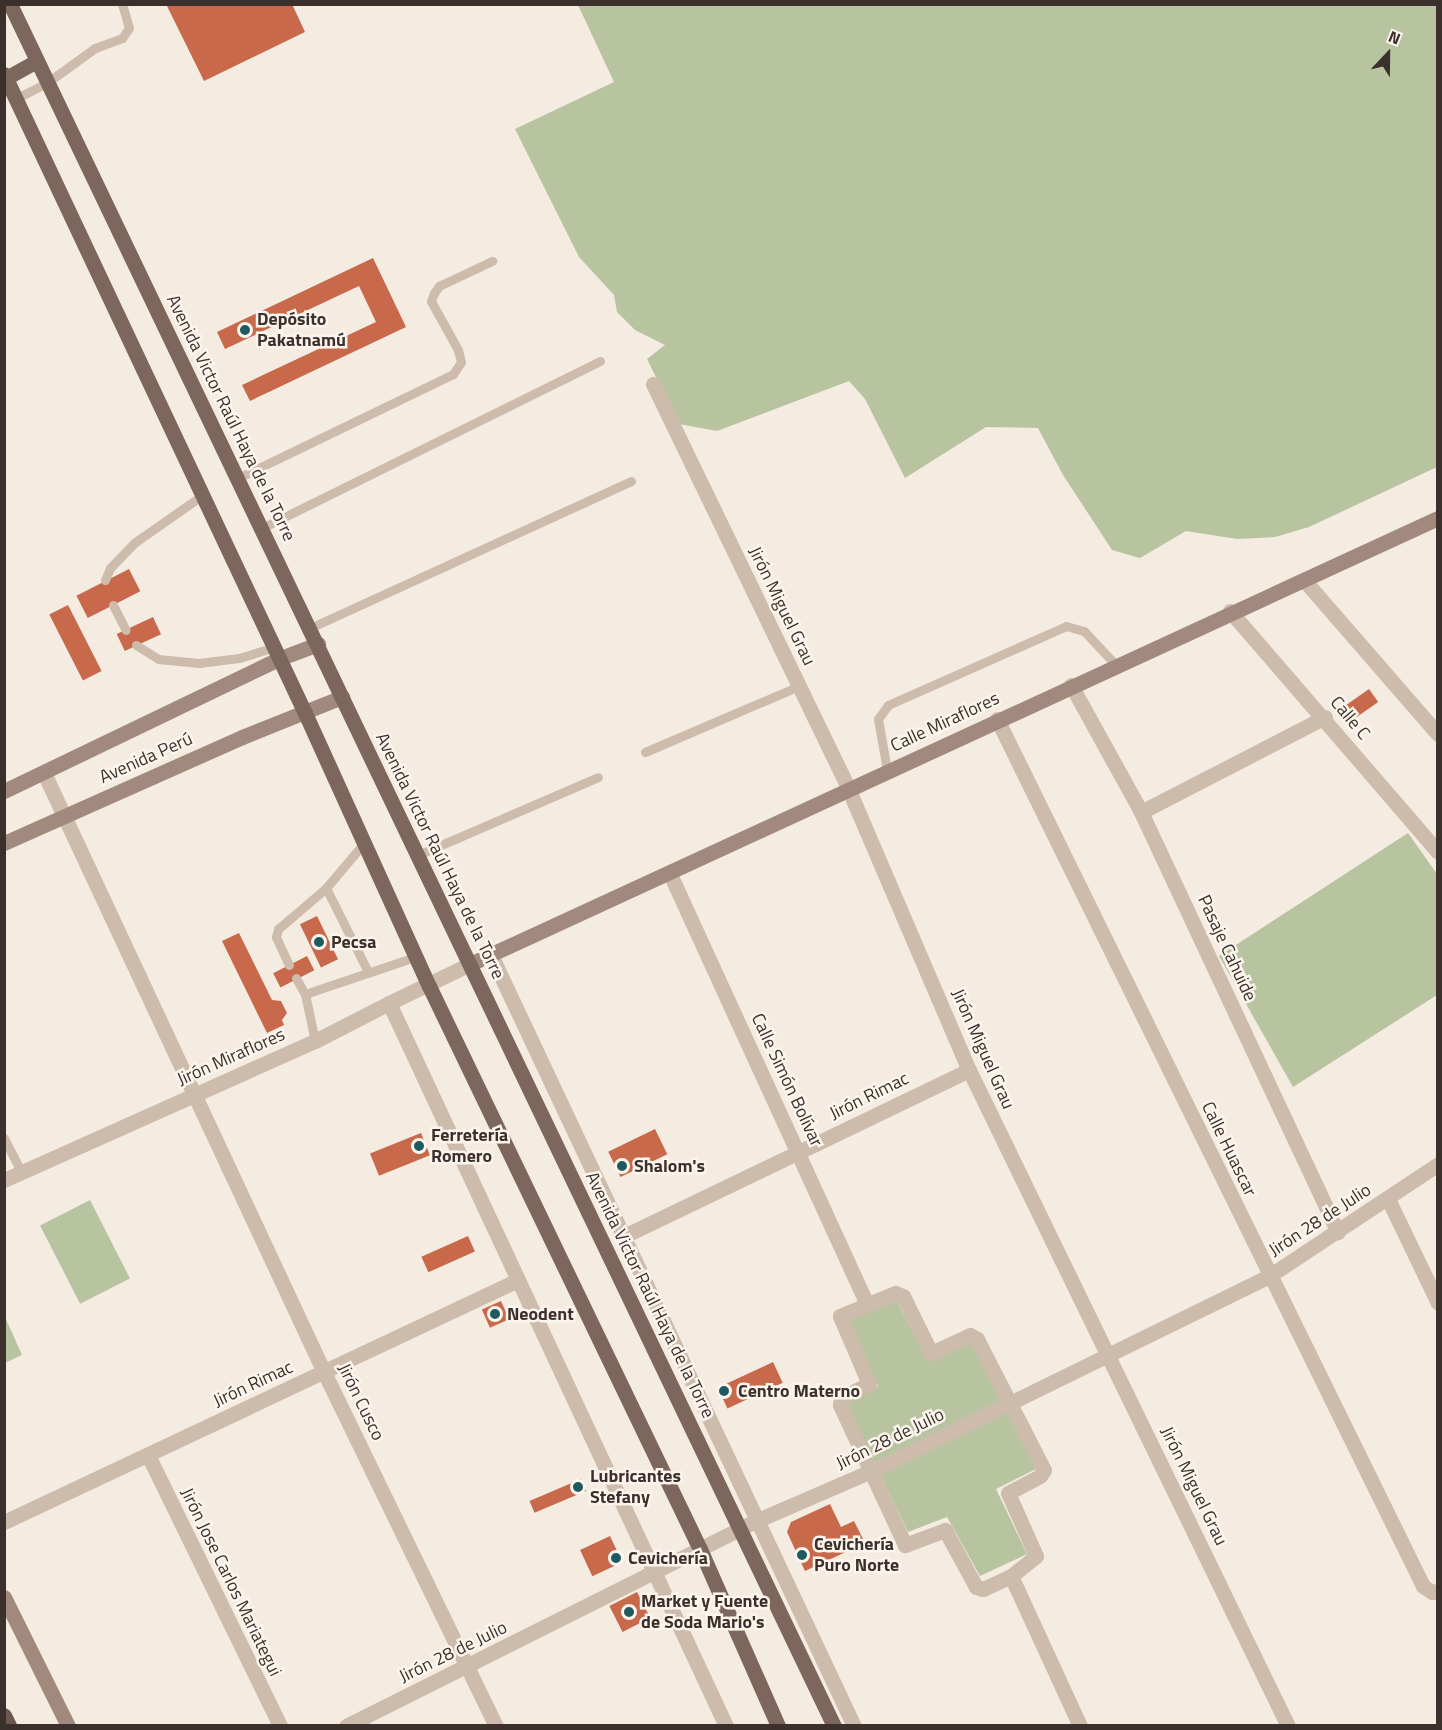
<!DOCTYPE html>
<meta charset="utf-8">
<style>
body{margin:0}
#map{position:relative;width:1442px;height:1730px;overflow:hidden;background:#f4ebe1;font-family:"Titillium Web",sans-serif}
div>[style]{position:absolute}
.green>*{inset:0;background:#b8c4a0;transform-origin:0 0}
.building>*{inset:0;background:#c8694b;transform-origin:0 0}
.service>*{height:9px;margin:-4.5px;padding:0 4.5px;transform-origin:4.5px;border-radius:4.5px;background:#cdbbac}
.minor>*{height:15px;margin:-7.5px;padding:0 7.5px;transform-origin:7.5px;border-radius:7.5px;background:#cdbbac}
.tertiary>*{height:15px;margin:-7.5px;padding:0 7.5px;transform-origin:7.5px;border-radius:7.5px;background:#cdbbac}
.secondary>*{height:15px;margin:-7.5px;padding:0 7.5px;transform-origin:7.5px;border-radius:7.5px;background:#a18a7d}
.primary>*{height:15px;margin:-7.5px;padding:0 7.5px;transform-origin:7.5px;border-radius:7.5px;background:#7d675c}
.trunk>*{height:16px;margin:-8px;padding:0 8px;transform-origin:8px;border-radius:8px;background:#6c584f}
.dots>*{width:16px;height:16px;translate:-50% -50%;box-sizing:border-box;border:3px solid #fbf5ee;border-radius:50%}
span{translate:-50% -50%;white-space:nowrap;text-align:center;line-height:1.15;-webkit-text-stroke:5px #fbf5ee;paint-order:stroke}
.poi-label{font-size:18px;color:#3b302b;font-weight:700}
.left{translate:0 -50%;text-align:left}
.street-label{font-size:18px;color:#3b302b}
.frame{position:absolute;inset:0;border:6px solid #3b302b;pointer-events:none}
.north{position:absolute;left:1358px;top:24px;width:60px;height:60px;-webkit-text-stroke:4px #fbf5ee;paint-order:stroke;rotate:22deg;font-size:16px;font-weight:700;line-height:24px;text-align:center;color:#3b302b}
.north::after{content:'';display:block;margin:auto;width:21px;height:27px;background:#3b302b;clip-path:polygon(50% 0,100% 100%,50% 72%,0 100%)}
</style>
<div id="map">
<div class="green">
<div style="clip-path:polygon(578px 5px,1437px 5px,1437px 467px,1309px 527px,1275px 537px,1237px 539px,1186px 531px,1140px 558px,1112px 550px,1063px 475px,1038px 428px,986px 427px,905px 478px,865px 399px,849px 381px,717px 431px,679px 424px,647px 359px,665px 345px,635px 330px,617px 312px,614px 295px,579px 257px,515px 129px,614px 82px)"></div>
<div style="clip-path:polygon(1408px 833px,1437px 874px,1437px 995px,1293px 1087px,1219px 956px)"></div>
<div style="left:90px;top:1200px;width:88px;height:56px;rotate:63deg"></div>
<div style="clip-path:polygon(895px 1297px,927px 1360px,972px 1342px,1036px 1469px,996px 1489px,1027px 1554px,980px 1576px,947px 1517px,908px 1532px,846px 1403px,878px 1386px,846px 1318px)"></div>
<div style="clip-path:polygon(5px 1317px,22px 1355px,5px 1363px,4px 1363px)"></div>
</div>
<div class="building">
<div style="clip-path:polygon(166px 4px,292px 4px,305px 32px,204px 81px)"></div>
<div style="clip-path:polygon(373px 258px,406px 327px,250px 401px,242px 385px,376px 322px,359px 286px,225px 349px,217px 332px)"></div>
<div style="left:129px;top:569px;width:25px;height:59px;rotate:63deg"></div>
<div style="left:68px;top:605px;width:74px;height:21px;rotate:63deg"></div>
<div style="left:153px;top:617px;width:19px;height:40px;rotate:65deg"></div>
<div style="left:1369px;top:689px;width:16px;height:30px;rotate:55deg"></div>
<div style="left:317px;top:916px;width:48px;height:19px;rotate:64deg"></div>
<div style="clip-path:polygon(239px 933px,272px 1000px,281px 1001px,287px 1013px,282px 1020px,284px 1025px,267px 1033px,222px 941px)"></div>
<div style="left:307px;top:956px;width:16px;height:38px;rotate:63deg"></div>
<div style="left:655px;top:1129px;width:28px;height:52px;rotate:64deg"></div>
<div style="left:421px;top:1133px;width:24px;height:55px;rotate:68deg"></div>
<div style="left:468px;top:1236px;width:17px;height:51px;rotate:66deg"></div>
<div style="left:501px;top:1301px;width:20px;height:21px;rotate:66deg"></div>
<div style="left:773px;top:1362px;width:23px;height:61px;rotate:65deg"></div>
<div style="left:581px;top:1479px;width:13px;height:56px;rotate:67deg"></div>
<div style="clip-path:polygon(830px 1504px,841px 1527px,854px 1521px,865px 1543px,805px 1571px,787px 1532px,791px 1522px)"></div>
<div style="left:610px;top:1536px;width:29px;height:33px;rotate:65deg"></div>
<div style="left:637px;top:1592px;width:29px;height:31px;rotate:63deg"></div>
</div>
<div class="service">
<div style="left:15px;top:99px;width:37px;rotate:-27deg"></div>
<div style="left:48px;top:82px;width:58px;rotate:-35.9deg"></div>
<div style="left:95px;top:48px;width:29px;rotate:-20deg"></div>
<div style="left:122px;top:38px;width:12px;rotate:-55deg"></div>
<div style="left:129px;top:28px;width:25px;rotate:-106deg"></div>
<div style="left:238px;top:478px;width:239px;rotate:-25.8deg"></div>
<div style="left:453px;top:374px;width:14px;rotate:-56deg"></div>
<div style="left:461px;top:362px;width:12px;rotate:-104deg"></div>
<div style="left:458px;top:350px;width:56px;rotate:-118.9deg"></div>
<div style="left:431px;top:301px;width:9px;rotate:-69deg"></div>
<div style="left:434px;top:293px;width:9px;rotate:-54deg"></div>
<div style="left:439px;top:286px;width:59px;rotate:-25.3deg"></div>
<div style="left:262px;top:528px;width:377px;rotate:-26.3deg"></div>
<div style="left:105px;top:580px;width:13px;rotate:-67deg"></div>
<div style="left:110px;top:568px;width:35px;rotate:-46deg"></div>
<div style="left:134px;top:543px;width:82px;rotate:-35deg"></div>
<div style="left:113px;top:605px;width:28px;rotate:63deg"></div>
<div style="left:310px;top:628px;width:353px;rotate:-24.6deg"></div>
<div style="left:136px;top:645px;width:26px;rotate:32deg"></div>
<div style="left:158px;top:659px;width:41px;rotate:5.6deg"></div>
<div style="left:199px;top:663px;width:40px;rotate:-7.1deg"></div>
<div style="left:239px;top:658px;width:34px;rotate:-17deg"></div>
<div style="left:645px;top:752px;width:168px;rotate:-23.2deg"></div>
<div style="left:887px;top:770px;width:52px;rotate:-100deg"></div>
<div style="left:878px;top:719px;width:17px;rotate:-54deg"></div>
<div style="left:888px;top:705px;width:195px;rotate:-23.9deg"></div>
<div style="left:1066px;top:626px;width:19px;rotate:16deg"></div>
<div style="left:1084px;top:631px;width:45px;rotate:46.8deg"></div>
<div style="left:418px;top:855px;width:196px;rotate:-23.4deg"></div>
<div style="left:326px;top:888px;width:94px;rotate:63.4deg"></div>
<div style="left:289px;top:965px;width:31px;rotate:-115deg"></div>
<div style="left:276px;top:937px;width:8px;rotate:-76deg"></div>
<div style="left:278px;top:929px;width:63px;rotate:-40.5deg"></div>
<div style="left:326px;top:888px;width:59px;rotate:-49.8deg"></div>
<div style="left:296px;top:978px;width:18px;rotate:61deg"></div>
<div style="left:305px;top:994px;width:48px;rotate:78deg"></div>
<div style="left:305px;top:994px;width:116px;rotate:-18.6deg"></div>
<div style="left:4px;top:1138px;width:38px;rotate:63deg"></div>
</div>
<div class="minor">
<div style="left:653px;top:384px;width:449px;rotate:64.2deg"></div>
<div style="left:848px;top:788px;width:307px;rotate:66.8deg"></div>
<div style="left:969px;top:1070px;width:729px;rotate:64.07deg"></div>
<div style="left:1230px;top:611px;width:318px;rotate:49.2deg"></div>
<div style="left:1071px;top:685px;width:145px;rotate:61.1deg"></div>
<div style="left:1141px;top:812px;width:464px;rotate:64.9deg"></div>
<div style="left:997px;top:719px;width:966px;rotate:63.83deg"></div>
<div style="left:1423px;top:1586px;width:11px;rotate:34deg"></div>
<div style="left:1432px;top:1592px;width:6px;rotate:-9deg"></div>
<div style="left:44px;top:773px;width:661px;rotate:64.95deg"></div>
<div style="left:324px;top:1372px;width:394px;rotate:64.1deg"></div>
<div style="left:1141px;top:812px;width:207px;rotate:-27.3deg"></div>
<div style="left:670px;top:874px;width:472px;rotate:65.4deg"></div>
<div style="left:4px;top:1180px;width:341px;rotate:-24.1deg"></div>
<div style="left:315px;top:1041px;width:83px;rotate:-27.2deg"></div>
<div style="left:1388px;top:1199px;width:115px;rotate:64.3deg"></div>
<div style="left:624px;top:1236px;width:383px;rotate:-25.7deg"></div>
<div style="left:895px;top:1293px;width:9px;rotate:21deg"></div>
<div style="left:903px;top:1296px;width:64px;rotate:63.8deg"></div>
<div style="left:931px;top:1353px;width:43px;rotate:-24.8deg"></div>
<div style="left:970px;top:1335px;width:8px;rotate:30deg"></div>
<div style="left:977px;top:1339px;width:147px;rotate:62.9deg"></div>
<div style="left:1044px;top:1470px;width:7px;rotate:124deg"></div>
<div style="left:1040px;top:1476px;width:36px;rotate:152deg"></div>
<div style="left:1008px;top:1493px;width:69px;rotate:66deg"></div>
<div style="left:1036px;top:1556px;width:32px;rotate:141deg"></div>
<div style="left:1011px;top:1576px;width:31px;rotate:155deg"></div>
<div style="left:983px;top:1589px;width:7px;rotate:-164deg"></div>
<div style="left:976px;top:1587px;width:65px;rotate:-118.5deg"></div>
<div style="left:945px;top:1530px;width:43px;rotate:159.4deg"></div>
<div style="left:905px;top:1545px;width:154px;rotate:-114.9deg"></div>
<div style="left:840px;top:1405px;width:7px;rotate:-82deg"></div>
<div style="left:841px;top:1398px;width:31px;rotate:-27deg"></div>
<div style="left:869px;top:1384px;width:74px;rotate:-113.1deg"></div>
<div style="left:840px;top:1316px;width:60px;rotate:-22.7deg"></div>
<div style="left:148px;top:1455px;width:301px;rotate:64deg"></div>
<div style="left:4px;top:1522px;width:568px;rotate:-25.21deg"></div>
<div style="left:1011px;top:1576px;width:165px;rotate:65.3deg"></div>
<div style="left:346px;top:1726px;width:461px;rotate:-26.6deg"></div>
<div style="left:758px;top:1520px;width:121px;rotate:-23.4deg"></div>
<div style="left:869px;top:1472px;width:445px;rotate:-26.1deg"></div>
<div style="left:1269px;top:1276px;width:203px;rotate:-33.5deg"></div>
</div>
<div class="tertiary">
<div style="left:1304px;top:580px;width:204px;rotate:49deg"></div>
<div style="left:491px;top:955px;width:852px;rotate:64.79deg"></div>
<div style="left:470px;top:964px;width:90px;rotate:154.3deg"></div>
<div style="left:389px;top:1003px;width:798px;rotate:65.01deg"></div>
</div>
<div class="secondary">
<div style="left:4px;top:791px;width:304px;rotate:-25.7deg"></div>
<div style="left:278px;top:659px;width:43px;rotate:-20.6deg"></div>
<div style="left:4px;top:843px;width:261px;rotate:-24deg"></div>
<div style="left:242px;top:737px;width:108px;rotate:-21.8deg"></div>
<div style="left:470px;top:964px;width:1066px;rotate:-24.74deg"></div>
<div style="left:4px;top:1597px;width:144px;rotate:63.6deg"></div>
</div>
<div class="primary">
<div style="left:10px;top:4px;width:1909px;rotate:64.43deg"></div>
<div style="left:4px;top:74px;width:706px;rotate:64.78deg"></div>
<div style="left:305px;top:713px;width:300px;rotate:65.6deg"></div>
<div style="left:429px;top:986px;width:625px;rotate:64.3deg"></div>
<div style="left:700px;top:1549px;width:193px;rotate:66.2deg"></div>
<div style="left:6px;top:78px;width:35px;rotate:-29deg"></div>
</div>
<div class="trunk">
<div style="left:4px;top:1716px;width:11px;rotate:63deg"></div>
</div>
<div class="dots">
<div style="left:245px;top:330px;background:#1f5a5e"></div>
<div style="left:319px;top:942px;background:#1f5a5e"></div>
<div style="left:419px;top:1146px;background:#1f5a5e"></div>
<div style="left:622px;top:1166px;background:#1f5a5e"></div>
<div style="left:495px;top:1314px;background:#1f5a5e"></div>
<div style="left:724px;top:1391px;background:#1f5a5e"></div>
<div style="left:578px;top:1487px;background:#1f5a5e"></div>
<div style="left:802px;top:1555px;background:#1f5a5e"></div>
<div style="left:616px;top:1558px;background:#1f5a5e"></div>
<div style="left:629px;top:1612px;background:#1f5a5e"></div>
</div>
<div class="poi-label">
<span class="left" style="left:257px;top:330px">Depósito<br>Pakatnamú</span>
<span class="left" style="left:331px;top:942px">Pecsa</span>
<span class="left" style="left:431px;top:1146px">Ferretería<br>Romero</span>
<span class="left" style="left:634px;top:1166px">Shalom's</span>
<span class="left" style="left:507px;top:1314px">Neodent</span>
<span class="left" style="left:738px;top:1391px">Centro Materno</span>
<span class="left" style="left:590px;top:1487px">Lubricantes<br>Stefany</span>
<span class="left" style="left:814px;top:1555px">Cevichería<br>Puro Norte</span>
<span class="left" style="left:628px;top:1558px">Cevichería</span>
<span class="left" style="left:641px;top:1612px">Market y Fuente<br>de Soda Mario's</span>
</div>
<div class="street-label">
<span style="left:231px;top:418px;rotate:64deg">Avenida Victor Raúl Haya de la Torre</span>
<span style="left:782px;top:606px;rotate:64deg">Jirón Miguel Grau</span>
<span style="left:1350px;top:718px;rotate:50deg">Calle C</span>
<span style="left:945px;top:722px;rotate:-25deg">Calle Miraflores</span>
<span style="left:146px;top:758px;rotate:-24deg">Avenida Perú</span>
<span style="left:440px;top:856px;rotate:64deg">Avenida Victor Raúl Haya de la Torre</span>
<span style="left:1227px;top:948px;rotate:65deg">Pasaje Cahuide</span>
<span style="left:983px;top:1049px;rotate:66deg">Jirón Miguel Grau</span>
<span style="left:231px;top:1057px;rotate:-24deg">Jirón Miraflores</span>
<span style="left:787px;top:1080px;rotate:65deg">Calle Simón Bolívar</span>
<span style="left:869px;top:1096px;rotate:-26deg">Jirón Rimac</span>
<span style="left:1229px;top:1149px;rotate:64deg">Calle Huascar</span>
<span style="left:1320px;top:1220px;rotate:-33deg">Jirón 28 de Julio</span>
<span style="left:650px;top:1295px;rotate:64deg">Avenida Victor Raúl Haya de la Torre</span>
<span style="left:253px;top:1384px;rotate:-25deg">Jirón Rimac</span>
<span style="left:361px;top:1402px;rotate:64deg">Jirón Cusco</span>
<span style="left:890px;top:1439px;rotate:-26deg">Jirón 28 de Julio</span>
<span style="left:1194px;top:1486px;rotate:64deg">Jirón Miguel Grau</span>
<span style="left:231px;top:1582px;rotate:64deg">Jirón Jose Carlos Mariategui</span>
<span style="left:453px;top:1652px;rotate:-26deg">Jirón 28 de Julio</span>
</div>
<div class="frame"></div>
<div class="north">N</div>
</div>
